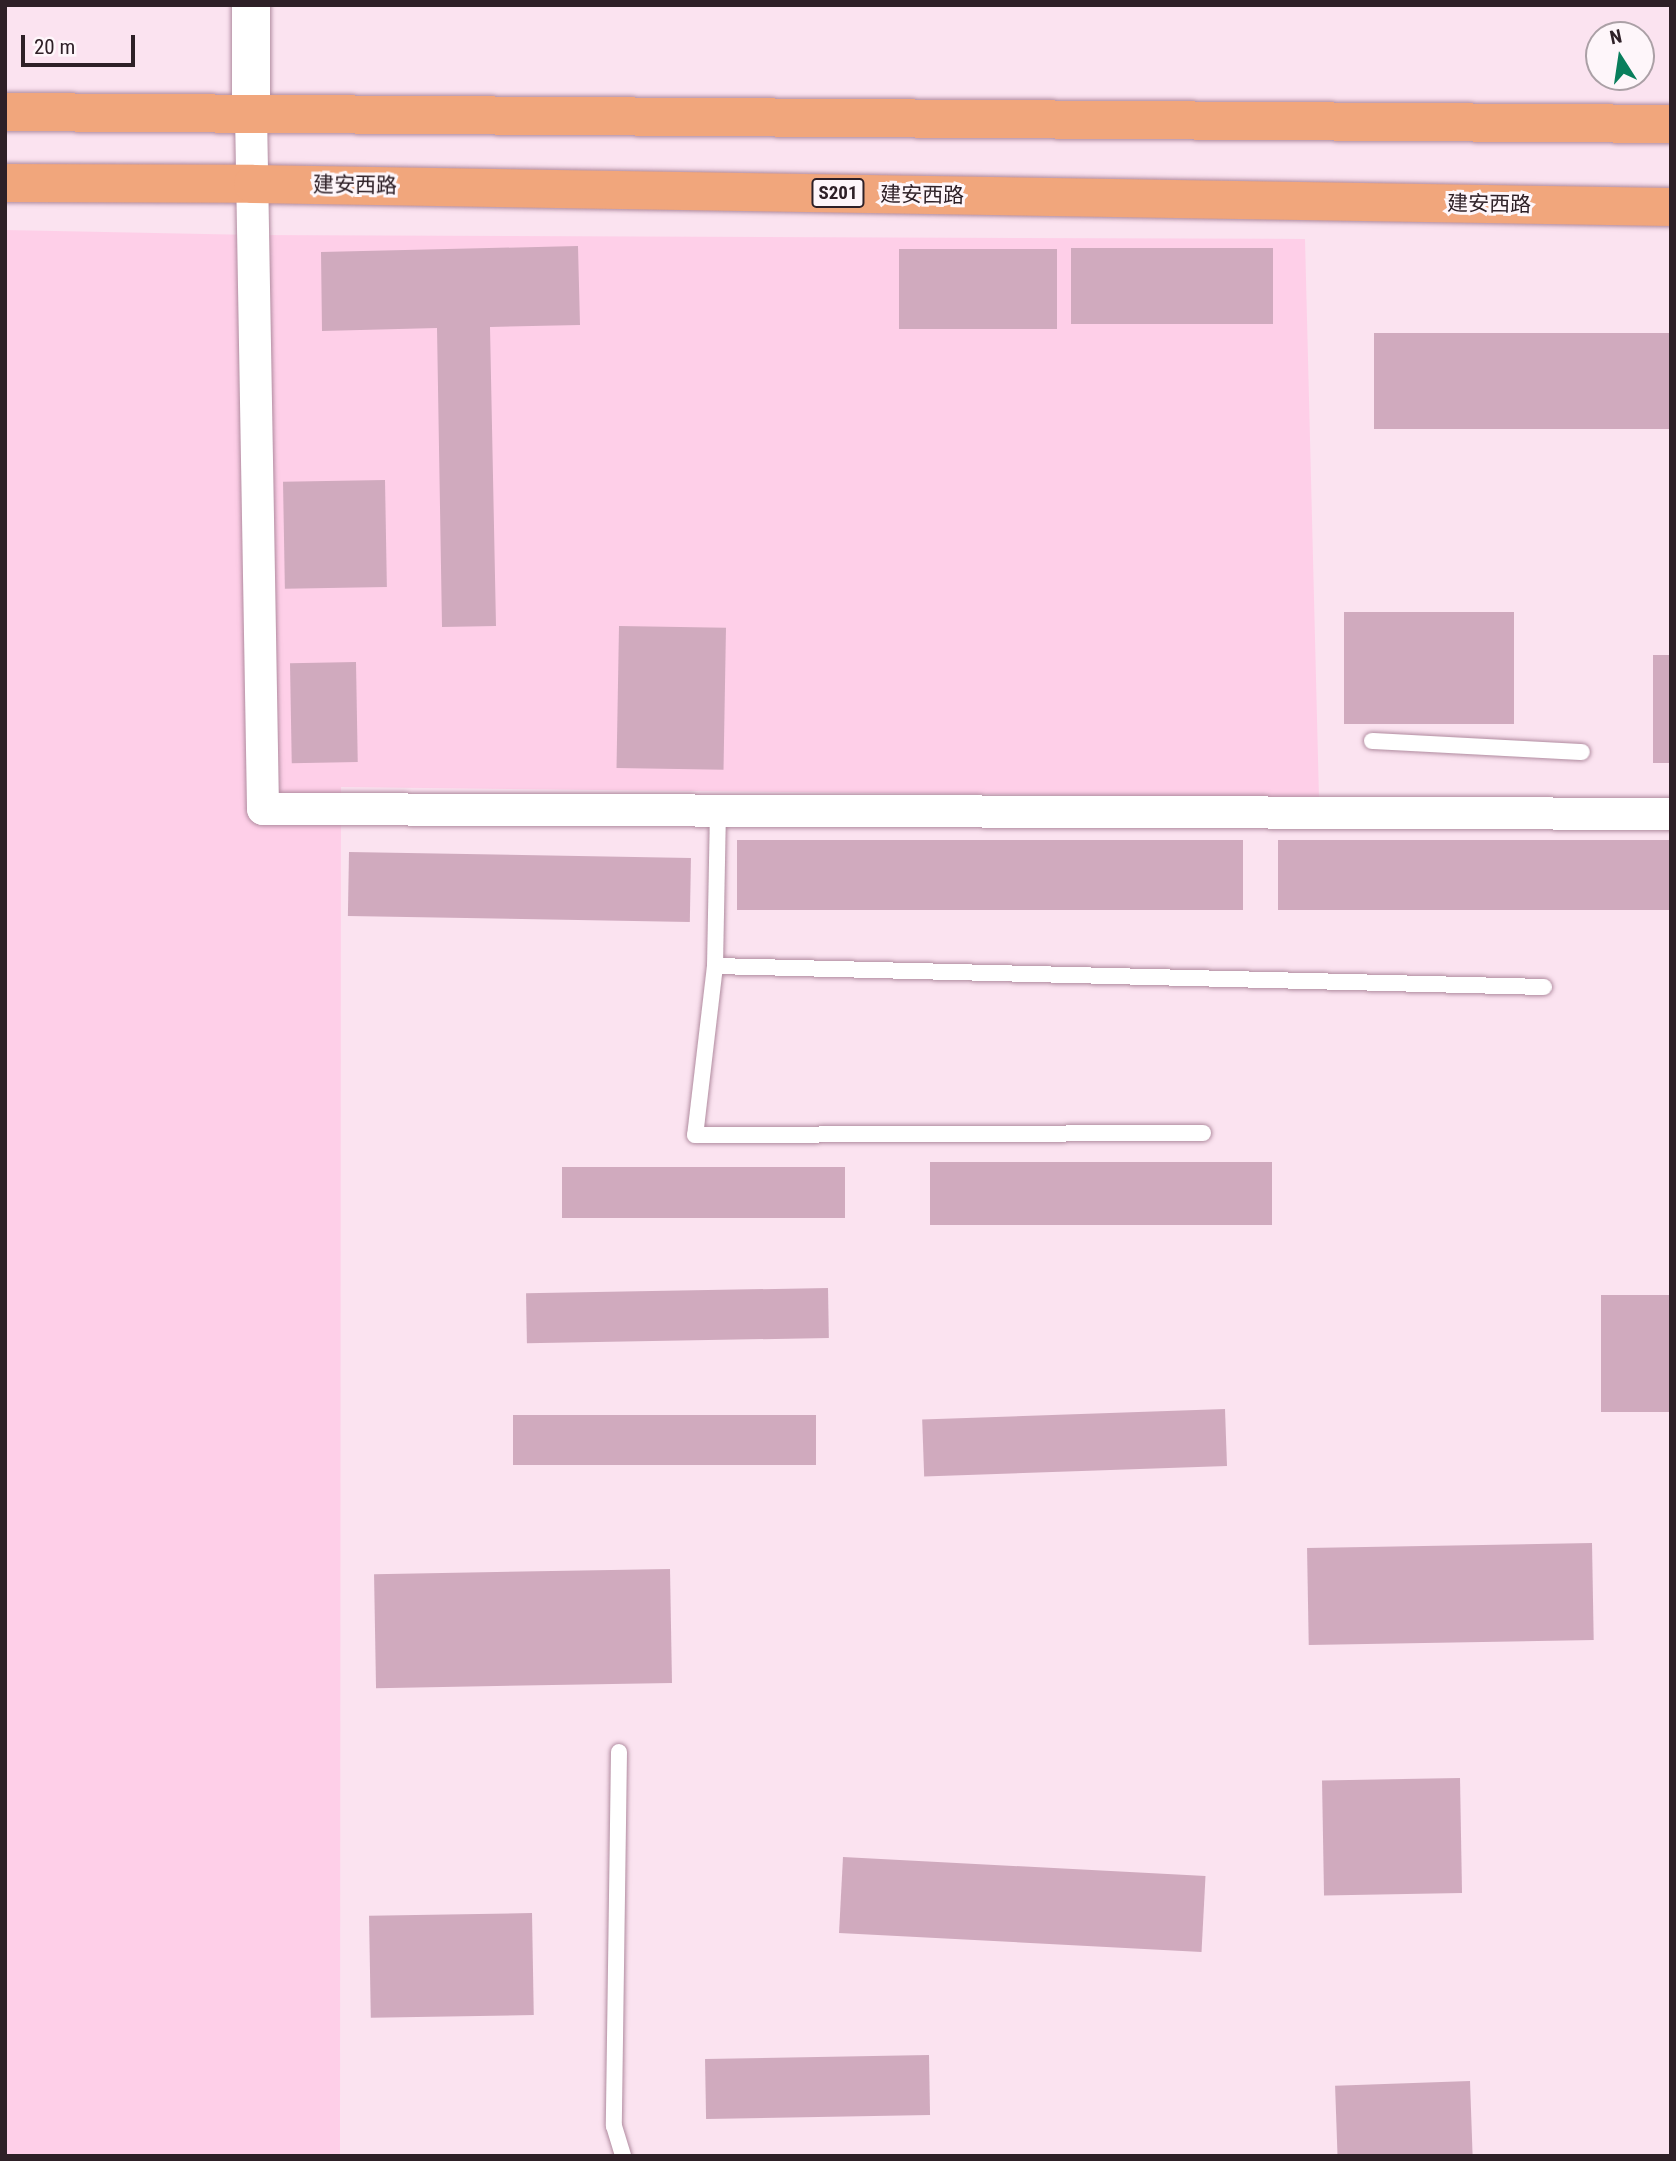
<!DOCTYPE html>
<meta charset="utf-8">
<style>
body{margin:0}
#map{position:relative;width:1676px;height:2161px;overflow:hidden;background:#fbe3f0;font-family:"Roboto Condensed","Noto Sans SC",sans-serif}
div>[style]{position:absolute}
.built>*{inset:0;background:#fecfe8}
.building>*{inset:0;background:#d0aabe;transform-origin:0 0}
.roads{filter:drop-shadow(0 0 2px #b08b9f) drop-shadow(0 0 2px #b08b9f)}
.service>*{height:16px;margin:-8px;padding:0 8px;transform-origin:8px;border-radius:8px;background:#fff}
.minor>*{height:32px;margin:-16px;padding:0 16px;transform-origin:16px;border-radius:16px;background:#fff}
.tertiary>*{height:38px;margin:-19px;padding:0 19px;transform-origin:19px;border-radius:19px;background:#fff}
.primary>*{height:38px;margin:-19px;padding:0 19px;transform-origin:19px;border-radius:19px;background:#f1a67c}
span{translate:-50% -50%;white-space:nowrap;text-align:center;line-height:1.15;-webkit-text-stroke:6px #fef6fa;paint-order:stroke}
.shield-label span{padding:2px 5px;background:#fef6fa;border:2px solid;border-radius:5px;-webkit-text-stroke-width:0}
.shield-label{font-size:19px;color:#2e2027;font-weight:700}
.street-label{font-size:21px;color:#2e2027}
.frame{position:absolute;inset:0;border:7px solid #2e2027;pointer-events:none}
.north{position:absolute;left:1585px;top:21px;width:70px;height:70px;box-sizing:border-box;background:#fef6fa;border:2px solid #aba0a6;border-radius:50%;rotate:348deg;font-size:19px;font-weight:700;line-height:28px;text-align:center;color:#2e2027}
.north::after{content:'';display:block;margin:auto;width:24px;height:32px;background:#097e5c;clip-path:polygon(50% 0,100% 100%,50% 72%,0 100%)}
.scale{position:absolute;left:21px;top:35px;width:114px;height:32px;box-sizing:border-box;border:4px solid #2e2027;border-top:0;padding-left:9px;font-size:21px;line-height:24px;white-space:nowrap;color:#2e2027;-webkit-text-stroke:5px #fef6fa;paint-order:stroke}
</style>
<div id="map">
<div class="built">
<div style="clip-path:polygon(5px 230px,255px 235px,1305px 239px,1319px 798px,341px 787px,340px 2156px,5px 2156px)"></div>
</div>
<div class="building">
<div style="clip-path:polygon(578px 246px,580px 325px,490px 327px,496px 626px,442px 627px,437px 328px,322px 331px,321px 252px)"></div>
<div style="left:1071px;top:248px;width:202px;height:76px"></div>
<div style="left:899px;top:249px;width:158px;height:80px"></div>
<div style="left:1374px;top:333px;width:297px;height:96px"></div>
<div style="left:385px;top:480px;width:107px;height:102px;rotate:89deg"></div>
<div style="left:1344px;top:612px;width:170px;height:112px"></div>
<div style="left:619px;top:626px;width:107px;height:142px;rotate:1deg"></div>
<div style="left:1653px;top:655px;width:18px;height:108px"></div>
<div style="left:356px;top:662px;width:100px;height:66px;rotate:89deg"></div>
<div style="left:737px;top:840px;width:506px;height:70px"></div>
<div style="left:1278px;top:840px;width:393px;height:70px"></div>
<div style="left:349px;top:852px;width:342px;height:64px;rotate:1deg"></div>
<div style="left:930px;top:1162px;width:342px;height:63px"></div>
<div style="left:562px;top:1167px;width:283px;height:51px"></div>
<div style="left:828px;top:1288px;width:50px;height:302px;rotate:89deg"></div>
<div style="left:1601px;top:1295px;width:70px;height:117px"></div>
<div style="left:1225px;top:1409px;width:57px;height:303px;rotate:88deg"></div>
<div style="left:816px;top:1415px;width:50px;height:303px;rotate:90deg"></div>
<div style="left:1592px;top:1543px;width:97px;height:285px;rotate:89deg"></div>
<div style="left:670px;top:1569px;width:114px;height:296px;rotate:89deg"></div>
<div style="left:1460px;top:1778px;width:115px;height:138px;rotate:89deg"></div>
<div style="left:843px;top:1857px;width:363px;height:76px;rotate:3deg"></div>
<div style="left:532px;top:1913px;width:102px;height:163px;rotate:89deg"></div>
<div style="left:929px;top:2055px;width:60px;height:224px;rotate:89deg"></div>
<div style="left:1470px;top:2081px;width:75px;height:135px;rotate:88deg"></div>
</div>
<div class="roads">
<div class="service">
<div style="left:1372px;top:741px;width:210px;rotate:3deg"></div>
<div style="left:718px;top:810px;width:156px;rotate:91.1deg"></div>
<div style="left:715px;top:966px;width:829px;rotate:1.45deg"></div>
<div style="left:715px;top:966px;width:170px;rotate:96.7deg"></div>
<div style="left:695px;top:1135px;width:508px;rotate:-0.23deg"></div>
<div style="left:619px;top:1752px;width:374px;rotate:90.8deg"></div>
<div style="left:614px;top:2126px;width:31px;rotate:73deg"></div>
</div>
<div class="minor">
<div style="left:251px;top:113px;width:696px;rotate:89.01deg"></div>
<div style="left:263px;top:809px;width:1408px;rotate:0.2deg"></div>
</div>
<div class="tertiary">
<div style="left:251px;top:5px;width:108px;rotate:90deg"></div>
</div>
<div class="primary">
<div style="left:5px;top:112px;width:1666px;rotate:0.41deg"></div>
<div style="left:5px;top:183px;width:248px;rotate:0.2deg"></div>
<div style="left:253px;top:184px;width:1418px;rotate:0.93deg"></div>
</div>
</div>
<div class="shield-label">
<span style="left:838px;top:193px">S201</span>
</div>
<div class="street-label">
<span style="left:355px;top:185px;rotate:1deg">建安西路</span>
<span style="left:922px;top:195px;rotate:1deg">建安西路</span>
<span style="left:1489px;top:204px;rotate:1deg">建安西路</span>
</div>
<div class="frame"></div>
<div class="north">N</div>
<div class="scale">20 m</div>
</div>
